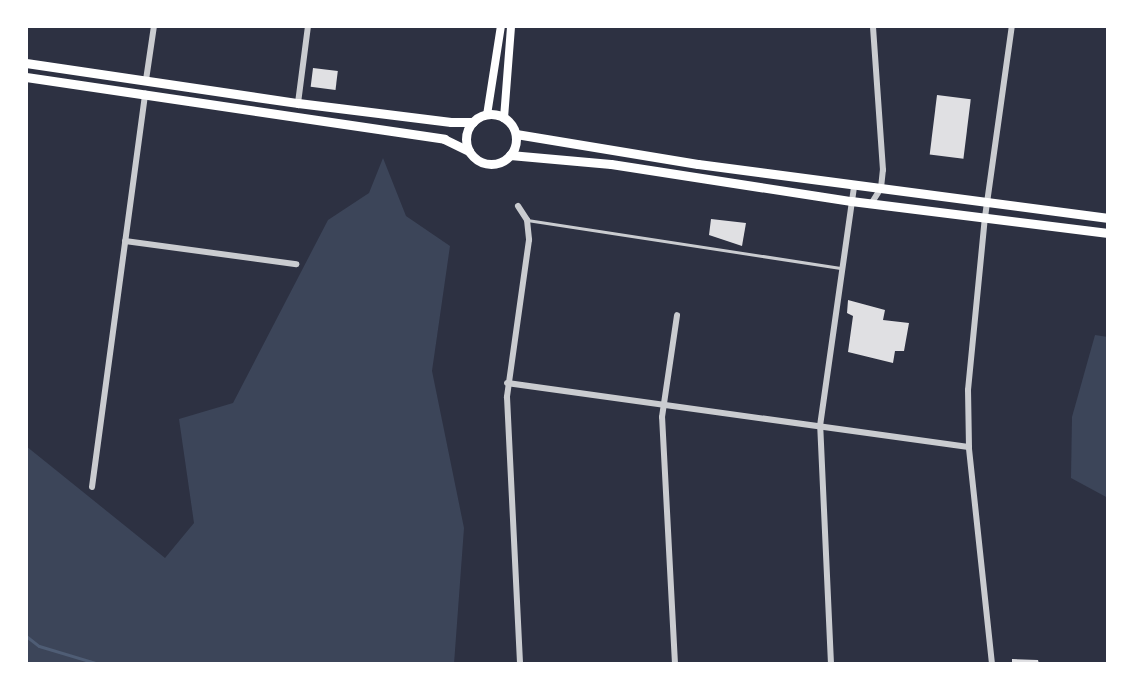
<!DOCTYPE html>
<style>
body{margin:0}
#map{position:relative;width:1134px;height:690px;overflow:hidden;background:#2d3142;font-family:Overpass,sans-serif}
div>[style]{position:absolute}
.green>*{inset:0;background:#3c4559}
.stream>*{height:3px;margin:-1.5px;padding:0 1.5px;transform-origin:1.5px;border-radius:1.5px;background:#4f5d75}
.building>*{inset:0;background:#e0e0e3;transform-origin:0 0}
.service>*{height:3px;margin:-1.5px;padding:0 1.5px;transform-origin:1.5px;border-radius:1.5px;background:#caccd0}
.minor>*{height:6px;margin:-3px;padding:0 3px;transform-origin:3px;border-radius:3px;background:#caccd0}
.secondary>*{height:8px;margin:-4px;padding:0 4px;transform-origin:4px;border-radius:4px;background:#fff}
.primary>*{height:9px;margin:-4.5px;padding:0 4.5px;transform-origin:4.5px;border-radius:4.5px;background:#fff}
.primary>.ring{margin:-4.5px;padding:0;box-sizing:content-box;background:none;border:9px solid #fff;border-radius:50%}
span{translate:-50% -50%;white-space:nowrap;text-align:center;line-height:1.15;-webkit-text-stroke:8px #fff;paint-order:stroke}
.frame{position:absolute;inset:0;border:28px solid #fff;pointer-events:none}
</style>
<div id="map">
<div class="green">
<div style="clip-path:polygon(383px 158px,406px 216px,450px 246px,432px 371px,464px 528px,454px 664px,26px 664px,26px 446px,165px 558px,194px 523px,179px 419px,233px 403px,328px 220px,369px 193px)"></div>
<div style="clip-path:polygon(1095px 335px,1108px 337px,1108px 498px,1071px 478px,1072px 417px)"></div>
</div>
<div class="stream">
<div style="left:26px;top:636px;width:16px;rotate:38deg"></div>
<div style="left:39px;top:646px;width:63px;rotate:16.7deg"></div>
</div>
<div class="building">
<div style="left:313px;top:68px;width:25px;height:19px;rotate:7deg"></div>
<div style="left:937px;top:95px;width:34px;height:60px;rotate:7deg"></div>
<div style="clip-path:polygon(711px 219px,746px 223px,742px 246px,709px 235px)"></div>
<div style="clip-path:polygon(848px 300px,885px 310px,883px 320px,909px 323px,904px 351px,895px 351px,893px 363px,848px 352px,853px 316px,847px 313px)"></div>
<div style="clip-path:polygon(1012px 659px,1038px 660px,1039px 664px,1012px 664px)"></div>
</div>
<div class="service">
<div style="left:527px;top:220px;width:317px;rotate:8.7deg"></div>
</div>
<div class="minor">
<div style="left:146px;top:80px;width:55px;rotate:-81.6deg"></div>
<div style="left:298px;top:103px;width:78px;rotate:-82.6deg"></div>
<div style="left:871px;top:204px;width:19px;rotate:-58deg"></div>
<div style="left:881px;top:188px;width:18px;rotate:-84deg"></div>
<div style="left:883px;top:170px;width:144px;rotate:-94deg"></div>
<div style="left:518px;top:206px;width:17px;rotate:57deg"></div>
<div style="left:527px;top:220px;width:20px;rotate:84deg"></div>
<div style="left:529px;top:240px;width:159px;rotate:98deg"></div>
<div style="left:507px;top:397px;width:267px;rotate:87.2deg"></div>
<div style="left:125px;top:241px;width:173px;rotate:7.7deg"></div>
<div style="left:507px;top:383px;width:466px;rotate:7.9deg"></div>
<div style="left:92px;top:487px;width:397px;rotate:-82.3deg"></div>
<div style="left:675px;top:664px;width:247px;rotate:-93deg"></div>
<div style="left:662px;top:417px;width:103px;rotate:-81.6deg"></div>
<div style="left:831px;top:664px;width:238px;rotate:-92.6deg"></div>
<div style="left:820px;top:426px;width:242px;rotate:-81.9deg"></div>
<div style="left:992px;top:664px;width:218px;rotate:-96.1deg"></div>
<div style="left:969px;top:447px;width:57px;rotate:-91deg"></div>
<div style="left:968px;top:390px;width:174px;rotate:-84.4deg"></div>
<div style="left:985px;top:217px;width:193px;rotate:-82deg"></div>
</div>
<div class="secondary">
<div style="left:487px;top:115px;width:90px;rotate:-81.1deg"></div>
<div style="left:504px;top:118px;width:92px;rotate:-85.6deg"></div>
</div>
<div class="primary">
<div style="left:26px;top:63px;width:275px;rotate:8.4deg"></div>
<div style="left:298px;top:103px;width:154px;rotate:7.1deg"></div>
<div style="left:451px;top:122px;width:22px"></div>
<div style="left:26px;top:77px;width:423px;rotate:8.4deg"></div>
<div style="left:444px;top:139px;width:28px;rotate:26deg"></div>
<div class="ring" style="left:466px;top:114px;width:41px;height:41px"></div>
<div style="left:516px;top:134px;width:184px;rotate:9.4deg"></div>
<div style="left:698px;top:164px;width:414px;rotate:7.5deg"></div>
<div style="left:510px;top:155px;width:101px;rotate:5.1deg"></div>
<div style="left:611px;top:164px;width:243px;rotate:8.8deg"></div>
<div style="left:851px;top:201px;width:259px;rotate:7.1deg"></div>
</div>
<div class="frame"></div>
</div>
